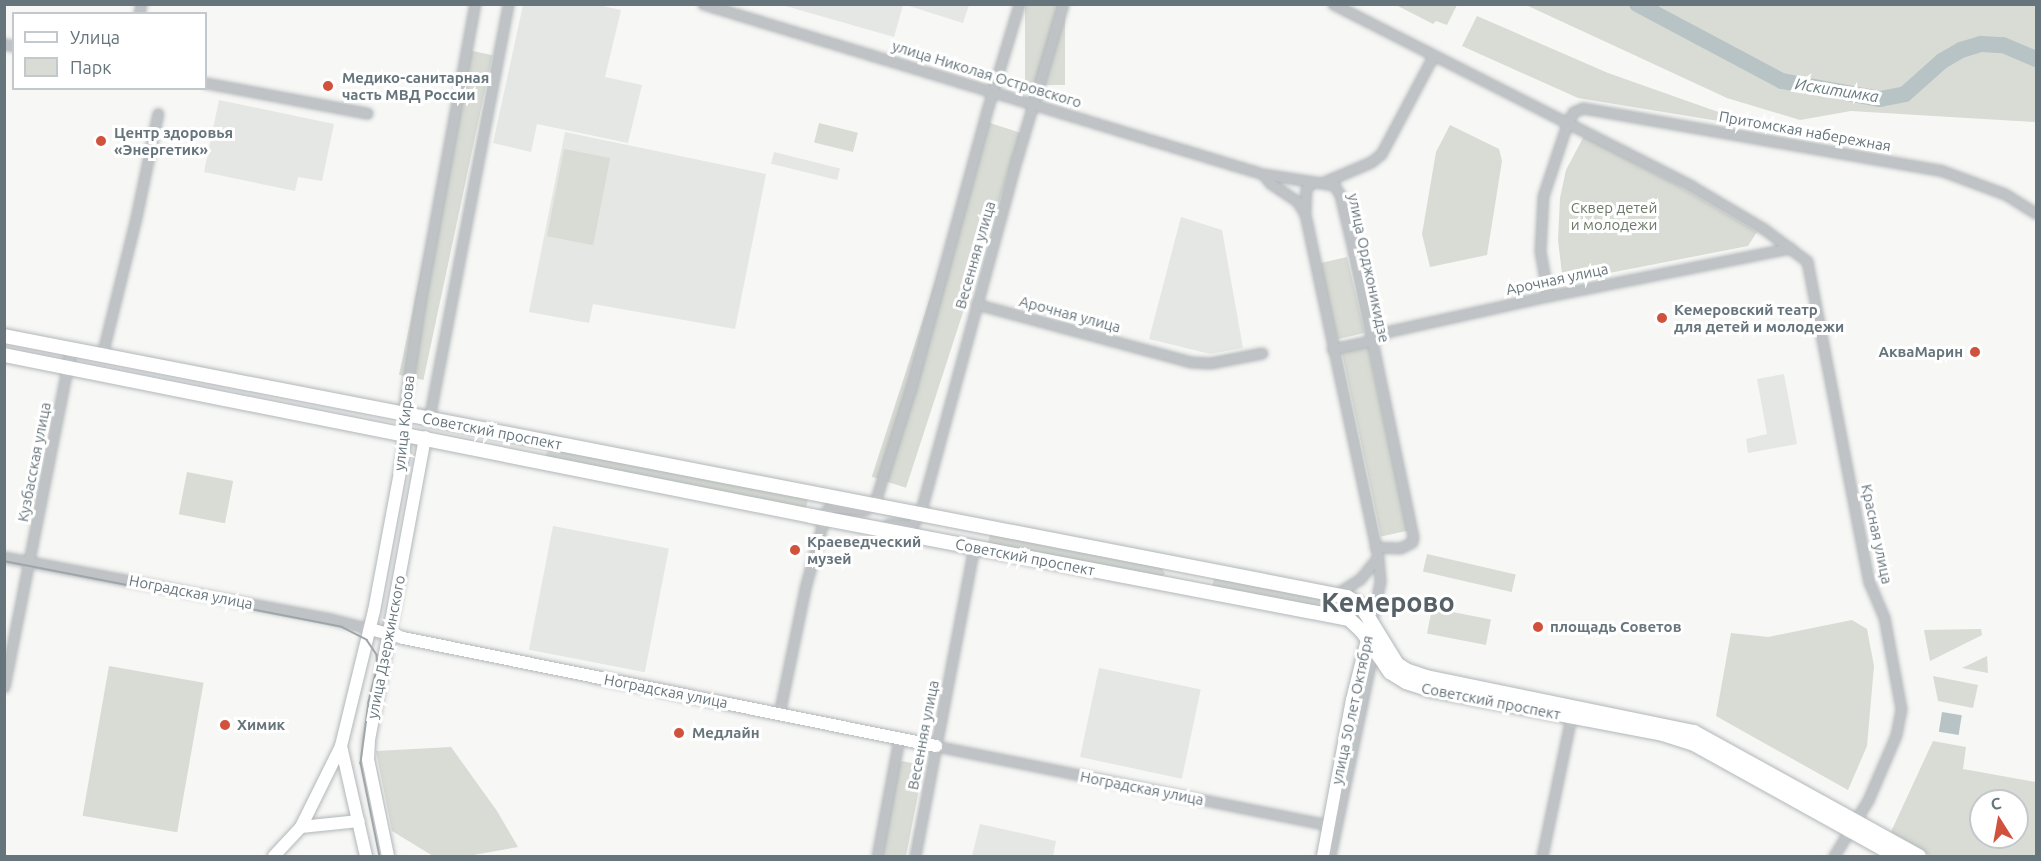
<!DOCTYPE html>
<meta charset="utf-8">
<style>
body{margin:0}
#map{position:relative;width:2041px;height:861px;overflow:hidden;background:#f7f7f5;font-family:Ubuntu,sans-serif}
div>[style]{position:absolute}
.built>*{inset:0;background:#e5e7e5;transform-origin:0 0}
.green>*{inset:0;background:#d8dcd4;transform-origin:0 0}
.water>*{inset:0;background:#b8c3c6;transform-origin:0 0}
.river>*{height:16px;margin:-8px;padding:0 8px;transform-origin:8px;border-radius:8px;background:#b8c3c6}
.roads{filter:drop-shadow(0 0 2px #b2b7ba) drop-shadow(0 0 2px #b2b7ba)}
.street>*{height:9px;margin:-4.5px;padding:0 4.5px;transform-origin:4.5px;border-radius:4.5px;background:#bfc3c6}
.secondary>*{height:12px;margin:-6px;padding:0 6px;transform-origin:6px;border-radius:6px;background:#fff}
.primary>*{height:14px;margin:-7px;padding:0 7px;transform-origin:7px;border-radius:7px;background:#fff}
.tram>*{height:1.5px;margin:-0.75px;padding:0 0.75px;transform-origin:0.75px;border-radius:0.75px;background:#9fa6aa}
.dots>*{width:16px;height:16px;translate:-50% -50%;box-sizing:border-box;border:3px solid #fff;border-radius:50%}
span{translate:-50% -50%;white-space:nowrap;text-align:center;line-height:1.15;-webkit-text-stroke:6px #fff;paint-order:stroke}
.street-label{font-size:15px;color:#66757c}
.poi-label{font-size:15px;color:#66757c;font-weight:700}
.left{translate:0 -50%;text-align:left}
.right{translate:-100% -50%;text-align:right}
.park-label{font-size:15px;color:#6d7a68}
.water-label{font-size:16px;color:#667a7f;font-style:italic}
.town-label{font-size:27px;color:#576268;font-weight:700}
.frame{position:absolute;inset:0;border:6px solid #66757c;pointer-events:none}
.legend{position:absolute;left:12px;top:12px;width:195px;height:78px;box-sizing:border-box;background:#fff;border:2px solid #c2c8cb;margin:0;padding:8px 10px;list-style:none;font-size:18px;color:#66757c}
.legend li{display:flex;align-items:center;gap:12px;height:30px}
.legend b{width:30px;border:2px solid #c2c8cb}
.north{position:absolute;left:1969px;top:789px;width:60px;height:60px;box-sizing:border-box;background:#fff;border:2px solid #c2c8cb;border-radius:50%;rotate:349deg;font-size:16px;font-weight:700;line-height:24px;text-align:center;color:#66757c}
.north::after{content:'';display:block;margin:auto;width:21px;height:27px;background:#d0513c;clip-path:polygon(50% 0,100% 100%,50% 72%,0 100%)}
</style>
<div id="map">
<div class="built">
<div style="clip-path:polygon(598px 5px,621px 10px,605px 77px,642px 85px,628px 143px,537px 124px,531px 152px,493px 143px,523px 5px)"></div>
<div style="clip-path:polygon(782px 5px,903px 5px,894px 37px)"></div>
<div style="clip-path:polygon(906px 5px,969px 5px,963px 23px)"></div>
<div style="clip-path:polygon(219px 100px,334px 124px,322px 181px,298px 177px,295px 191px,204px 172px)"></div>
<div style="clip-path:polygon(565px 132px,766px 174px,735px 329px,593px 304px,589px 323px,529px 312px)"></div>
<div style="left:774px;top:152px;width:68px;height:12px;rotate:14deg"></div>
<div style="clip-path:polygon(1181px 217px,1222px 230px,1243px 348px,1210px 354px,1149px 339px)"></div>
<div style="clip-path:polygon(1784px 374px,1797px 444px,1748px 453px,1746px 439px,1767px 434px,1757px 379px)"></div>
<div style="left:553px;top:526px;width:118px;height:126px;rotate:11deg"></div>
<div style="left:1099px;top:668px;width:104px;height:91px;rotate:12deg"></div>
<div style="clip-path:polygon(980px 824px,1056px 841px,1053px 856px,972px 856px)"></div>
</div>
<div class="green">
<div style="left:1025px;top:5px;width:40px;height:80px"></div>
<div style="clip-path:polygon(1396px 5px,1457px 5px,1447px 25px,1436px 21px,1433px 24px)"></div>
<div style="clip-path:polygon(1526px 5px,2036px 5px,2036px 122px,1851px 111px,1800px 120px,1727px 98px)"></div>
<div style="clip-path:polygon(1477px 16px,1608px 73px,1741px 120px,1743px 125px,1578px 98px,1462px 46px)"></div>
<div style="left:468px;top:50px;width:25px;height:332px;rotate:12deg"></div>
<div style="left:987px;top:122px;width:36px;height:373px;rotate:18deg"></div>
<div style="left:819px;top:123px;width:40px;height:20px;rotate:14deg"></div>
<div style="clip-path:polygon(1450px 125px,1499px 149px,1502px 161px,1487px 255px,1430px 267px,1422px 234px,1436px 152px)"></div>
<div style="clip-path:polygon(1584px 136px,1675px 184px,1757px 232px,1748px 246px,1563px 282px,1558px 240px,1560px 198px,1566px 170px)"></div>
<div style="left:564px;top:149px;width:47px;height:89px;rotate:11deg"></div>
<div style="left:1347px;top:257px;width:78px;height:28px;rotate:77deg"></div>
<div style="left:1368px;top:345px;width:190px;height:27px;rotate:78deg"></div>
<div style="clip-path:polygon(550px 448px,808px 499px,806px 508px,548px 457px,546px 454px)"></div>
<div style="left:187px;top:472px;width:47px;height:43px;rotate:11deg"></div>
<div style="clip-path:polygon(990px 534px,1162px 568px,1165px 574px,1160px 577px,988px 544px)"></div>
<div style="left:1427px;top:554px;width:91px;height:18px;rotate:13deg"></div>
<div style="left:1214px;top:578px;width:121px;height:9px;rotate:11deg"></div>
<div style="left:1432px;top:608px;width:60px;height:26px;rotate:11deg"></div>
<div style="clip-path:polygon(1852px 620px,1867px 629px,1874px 666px,1867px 746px,1848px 790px,1716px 716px,1731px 633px,1768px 637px)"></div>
<div style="clip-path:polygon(1981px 629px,1982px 635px,1930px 661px,1924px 630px)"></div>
<div style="clip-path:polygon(1987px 656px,1988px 673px,1962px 668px)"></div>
<div style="left:109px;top:666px;width:96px;height:152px;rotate:10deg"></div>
<div style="clip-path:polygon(1933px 676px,1978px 685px,1973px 708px,1938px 701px)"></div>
<div style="clip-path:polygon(evenodd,1933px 741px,1966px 747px,1963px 769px,2036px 782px,2036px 856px,1931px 856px,1890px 834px,1933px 741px,1981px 801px,2017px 801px,2017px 837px,1981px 837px,1981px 801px)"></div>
<div style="clip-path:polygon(451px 747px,497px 811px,518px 847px,468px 856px,433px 856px,392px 831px,376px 751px)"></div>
<div style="clip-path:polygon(902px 761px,921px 765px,923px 769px,906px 856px,881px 856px,899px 764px)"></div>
</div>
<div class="water">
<div style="left:1942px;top:712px;width:20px;height:20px;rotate:9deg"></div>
</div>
<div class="river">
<div style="left:1637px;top:4px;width:164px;rotate:28deg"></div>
<div style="left:1782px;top:81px;width:100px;rotate:10.4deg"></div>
<div style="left:1880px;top:99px;width:25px;rotate:-11deg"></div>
<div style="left:1905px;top:94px;width:50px;rotate:-41.7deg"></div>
<div style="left:1942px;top:61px;width:22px;rotate:-30deg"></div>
<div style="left:1961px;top:50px;width:21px;rotate:-17deg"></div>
<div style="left:1981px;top:44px;width:22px;rotate:3deg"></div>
<div style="left:2003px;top:45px;width:36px;rotate:23deg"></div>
</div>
<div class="roads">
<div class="street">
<div style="left:703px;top:4px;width:585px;rotate:16.89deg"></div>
<div style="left:1263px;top:174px;width:72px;rotate:8.8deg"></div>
<div style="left:1334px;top:185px;width:12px;rotate:59deg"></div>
<div style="left:1340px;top:195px;width:51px;rotate:76.5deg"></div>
<div style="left:1352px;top:245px;width:298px;rotate:78.2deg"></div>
<div style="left:1413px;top:537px;width:5px;rotate:101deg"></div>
<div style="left:1412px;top:542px;width:13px;rotate:153deg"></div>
<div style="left:1400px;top:548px;width:25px;rotate:-178deg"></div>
<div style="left:1333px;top:4px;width:402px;rotate:26.9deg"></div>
<div style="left:1691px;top:186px;width:85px;rotate:30.5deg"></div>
<div style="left:1764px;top:229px;width:54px;rotate:36.7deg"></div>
<div style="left:1807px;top:261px;width:327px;rotate:79.1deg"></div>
<div style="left:1869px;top:582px;width:38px;rotate:67deg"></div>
<div style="left:1884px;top:617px;width:94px;rotate:79.5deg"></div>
<div style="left:1901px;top:709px;width:26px;rotate:101deg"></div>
<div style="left:1896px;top:735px;width:71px;rotate:113.3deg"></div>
<div style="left:1868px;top:800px;width:66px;rotate:121.3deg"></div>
<div style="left:139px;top:14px;width:10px;rotate:-79deg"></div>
<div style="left:4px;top:44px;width:10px;rotate:11deg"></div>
<div style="left:206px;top:83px;width:164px;rotate:10.6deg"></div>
<div style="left:1263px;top:174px;width:11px;rotate:52deg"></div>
<div style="left:1270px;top:183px;width:32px;rotate:34deg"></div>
<div style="left:1297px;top:201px;width:15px;rotate:58deg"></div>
<div style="left:1305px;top:214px;width:351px;rotate:78deg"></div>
<div style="left:1378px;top:557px;width:25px;rotate:85deg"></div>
<div style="left:1380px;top:582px;width:43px;rotate:102.1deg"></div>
<div style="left:1324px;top:182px;width:51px;rotate:-23.1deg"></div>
<div style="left:1371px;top:162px;width:13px;rotate:-39deg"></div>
<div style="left:1381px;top:154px;width:111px;rotate:-62deg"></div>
<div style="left:1305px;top:214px;width:25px;rotate:-88deg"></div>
<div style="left:1306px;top:189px;width:8px;rotate:-50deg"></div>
<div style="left:1548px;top:296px;width:46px;rotate:-100.1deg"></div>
<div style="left:1540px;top:251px;width:55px;rotate:-86.9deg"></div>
<div style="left:1543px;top:196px;width:76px;rotate:-71.6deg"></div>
<div style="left:1567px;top:124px;width:13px;rotate:-63deg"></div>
<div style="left:1573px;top:112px;width:11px;rotate:-22deg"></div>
<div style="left:1583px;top:108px;width:362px;rotate:9.9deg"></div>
<div style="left:1940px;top:170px;width:69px;rotate:20.3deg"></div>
<div style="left:2005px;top:194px;width:36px;rotate:32deg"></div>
<div style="left:976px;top:304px;width:223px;rotate:15.1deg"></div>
<div style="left:1191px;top:362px;width:19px;rotate:3deg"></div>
<div style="left:1210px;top:363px;width:53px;rotate:-10.9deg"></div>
<div style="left:1332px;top:349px;width:39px;rotate:-12deg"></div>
<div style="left:1370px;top:341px;width:22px;rotate:-27deg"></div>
<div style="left:1390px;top:331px;width:162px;rotate:-12.5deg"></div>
<div style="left:1548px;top:296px;width:247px;rotate:-11.2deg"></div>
<div style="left:102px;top:355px;width:137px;rotate:-76.1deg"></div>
<div style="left:135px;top:222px;width:111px;rotate:-78.1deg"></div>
<div style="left:403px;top:414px;width:118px;rotate:-81.3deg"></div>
<div style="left:421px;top:297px;width:298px;rotate:-79.6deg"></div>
<div style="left:429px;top:419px;width:422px;rotate:-79.2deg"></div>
<div style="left:877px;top:528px;width:14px;rotate:-17deg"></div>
<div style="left:890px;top:524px;width:21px;rotate:5deg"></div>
<div style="left:911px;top:526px;width:15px;rotate:-53deg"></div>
<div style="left:920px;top:514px;width:369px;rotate:-74.8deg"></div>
<div style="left:1017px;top:158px;width:161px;rotate:-73.4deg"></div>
<div style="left:4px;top:557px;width:333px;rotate:10.7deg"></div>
<div style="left:331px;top:619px;width:40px;rotate:14.4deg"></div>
<div style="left:1336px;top:594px;width:28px;rotate:-32deg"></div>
<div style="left:1360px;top:579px;width:28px;rotate:-51deg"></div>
<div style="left:4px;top:687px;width:345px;rotate:-78.8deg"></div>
<div style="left:779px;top:714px;width:129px;rotate:-78.3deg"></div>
<div style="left:805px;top:588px;width:80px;rotate:-74.7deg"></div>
<div style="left:826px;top:511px;width:7px;rotate:-34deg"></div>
<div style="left:832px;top:507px;width:32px;rotate:5deg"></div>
<div style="left:864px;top:510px;width:11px;rotate:-27deg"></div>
<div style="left:874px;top:505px;width:123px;rotate:-72.5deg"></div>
<div style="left:911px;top:388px;width:291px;rotate:-74.7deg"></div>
<div style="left:988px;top:107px;width:108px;rotate:-73.2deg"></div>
<div style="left:936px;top:746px;width:400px;rotate:11.4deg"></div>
<div style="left:877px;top:856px;width:119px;rotate:-79.4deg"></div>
<div style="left:915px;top:856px;width:314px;rotate:-79.2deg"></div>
<div style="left:1330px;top:856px;width:215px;rotate:-78.2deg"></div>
<div style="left:1542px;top:856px;width:147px;rotate:-78.2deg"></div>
</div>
<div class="secondary">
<div style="left:370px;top:629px;width:34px;rotate:15deg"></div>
<div style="left:403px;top:638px;width:544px;rotate:11.45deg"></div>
<div style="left:341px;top:746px;width:113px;rotate:77.2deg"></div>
<div style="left:301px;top:827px;width:58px;rotate:-5.9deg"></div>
<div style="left:274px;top:856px;width:40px;rotate:-47deg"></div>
<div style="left:301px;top:827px;width:90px;rotate:-63.7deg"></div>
<div style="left:341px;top:746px;width:139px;rotate:-76.3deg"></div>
<div style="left:374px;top:611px;width:163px;rotate:-79.4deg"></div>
<div style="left:404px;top:451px;width:18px;rotate:-90deg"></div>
<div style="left:388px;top:856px;width:99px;rotate:-101.7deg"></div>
<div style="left:368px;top:759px;width:19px;rotate:-87deg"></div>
<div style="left:369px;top:740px;width:308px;rotate:-79.5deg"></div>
<div style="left:1323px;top:856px;width:159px;rotate:-79.5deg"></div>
<div style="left:1352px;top:700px;width:70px;rotate:-76deg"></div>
</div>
<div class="primary">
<div style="left:4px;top:336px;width:1368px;rotate:11deg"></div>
<div style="left:1347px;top:597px;width:12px;rotate:31deg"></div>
<div style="left:1357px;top:603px;width:12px;rotate:48deg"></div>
<div style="left:1365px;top:612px;width:61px;rotate:58.4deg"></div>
<div style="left:1397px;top:664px;width:11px;rotate:34deg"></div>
<div style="left:1406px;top:670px;width:21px;rotate:19deg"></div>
<div style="left:1426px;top:677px;width:274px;rotate:11.6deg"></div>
<div style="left:1694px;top:732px;width:257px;rotate:28.9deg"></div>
<div style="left:4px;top:355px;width:823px;rotate:11.28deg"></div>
<div style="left:811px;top:516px;width:548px;rotate:10.84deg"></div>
<div style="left:1349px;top:619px;width:18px;rotate:43deg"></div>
<div style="left:1362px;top:631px;width:50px;rotate:55.7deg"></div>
<div style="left:1390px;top:672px;width:19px;rotate:32deg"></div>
<div style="left:1406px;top:682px;width:22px;rotate:18deg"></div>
<div style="left:1427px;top:689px;width:240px;rotate:10.8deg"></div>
<div style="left:1663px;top:734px;width:33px;rotate:18deg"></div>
<div style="left:1694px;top:744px;width:231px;rotate:29deg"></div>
</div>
</div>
<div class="tram">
<div style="left:4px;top:561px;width:344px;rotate:11deg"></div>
<div style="left:342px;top:627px;width:28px;rotate:27deg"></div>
<div style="left:367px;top:640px;width:18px;rotate:56deg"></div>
<div style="left:377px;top:655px;width:11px;rotate:85deg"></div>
<div style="left:378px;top:666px;width:38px;rotate:104deg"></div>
<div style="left:369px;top:703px;width:61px;rotate:97.6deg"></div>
<div style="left:361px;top:763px;width:95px;rotate:78.5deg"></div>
</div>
<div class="dots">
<div style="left:328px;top:86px;background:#d0513c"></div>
<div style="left:101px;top:141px;background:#d0513c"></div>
<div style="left:1662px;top:318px;background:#d0513c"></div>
<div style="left:1975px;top:352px;background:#d0513c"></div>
<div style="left:795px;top:550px;background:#d0513c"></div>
<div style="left:1538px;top:627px;background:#d0513c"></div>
<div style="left:225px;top:725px;background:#d0513c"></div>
<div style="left:679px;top:733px;background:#d0513c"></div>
</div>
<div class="street-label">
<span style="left:987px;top:74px;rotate:17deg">улица Николая Островского</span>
<span style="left:1805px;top:131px;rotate:10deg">Притомская набережная</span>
<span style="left:975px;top:255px;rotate:-74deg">Весенняя улица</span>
<span style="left:1369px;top:268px;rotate:78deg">улица Орджоникидзе</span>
<span style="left:1557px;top:279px;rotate:-12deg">Арочная улица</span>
<span style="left:1070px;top:314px;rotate:15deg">Арочная улица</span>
<span style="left:404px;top:423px;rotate:-84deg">улица Кирова</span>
<span style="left:492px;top:431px;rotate:11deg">Советский проспект</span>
<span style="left:34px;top:462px;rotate:-79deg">Кузбасская улица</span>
<span style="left:1877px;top:534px;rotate:78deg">Красная улица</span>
<span style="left:1025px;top:557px;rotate:11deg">Советский проспект</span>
<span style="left:191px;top:592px;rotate:11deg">Ноградская улица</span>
<span style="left:386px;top:647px;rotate:-79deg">улица Дзержинского</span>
<span style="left:666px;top:691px;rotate:11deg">Ноградская улица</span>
<span style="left:1491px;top:701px;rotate:11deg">Советский проспект</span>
<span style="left:1352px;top:710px;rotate:-78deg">улица 50 лет Октября</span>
<span style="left:923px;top:735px;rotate:-79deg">Весенняя улица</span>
<span style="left:1142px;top:788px;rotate:11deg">Ноградская улица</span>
</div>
<div class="poi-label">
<span class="left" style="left:342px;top:86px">Медико-санитарная<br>часть МВД России</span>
<span class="left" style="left:114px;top:141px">Центр здоровья<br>«Энергетик»</span>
<span class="left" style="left:1674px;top:318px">Кемеровский театр<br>для детей и молодежи</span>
<span class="right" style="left:1963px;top:352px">АкваМарин</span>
<span class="left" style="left:807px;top:550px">Краеведческий<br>музей</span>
<span class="left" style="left:1550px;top:627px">площадь Советов</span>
<span class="left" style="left:237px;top:725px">Химик</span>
<span class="left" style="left:692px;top:733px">Медлайн</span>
</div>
<div class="park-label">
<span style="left:1614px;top:216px">Сквер детей<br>и молодежи</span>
</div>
<div class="water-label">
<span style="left:1837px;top:90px;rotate:9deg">Искитимка</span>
</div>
<div class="town-label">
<span style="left:1388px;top:603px">Кемерово</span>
</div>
<div class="frame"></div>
<ul class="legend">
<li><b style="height:8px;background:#fff"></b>Улица</li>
<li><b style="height:16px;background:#d8dcd4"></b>Парк</li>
</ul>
<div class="north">С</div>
</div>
